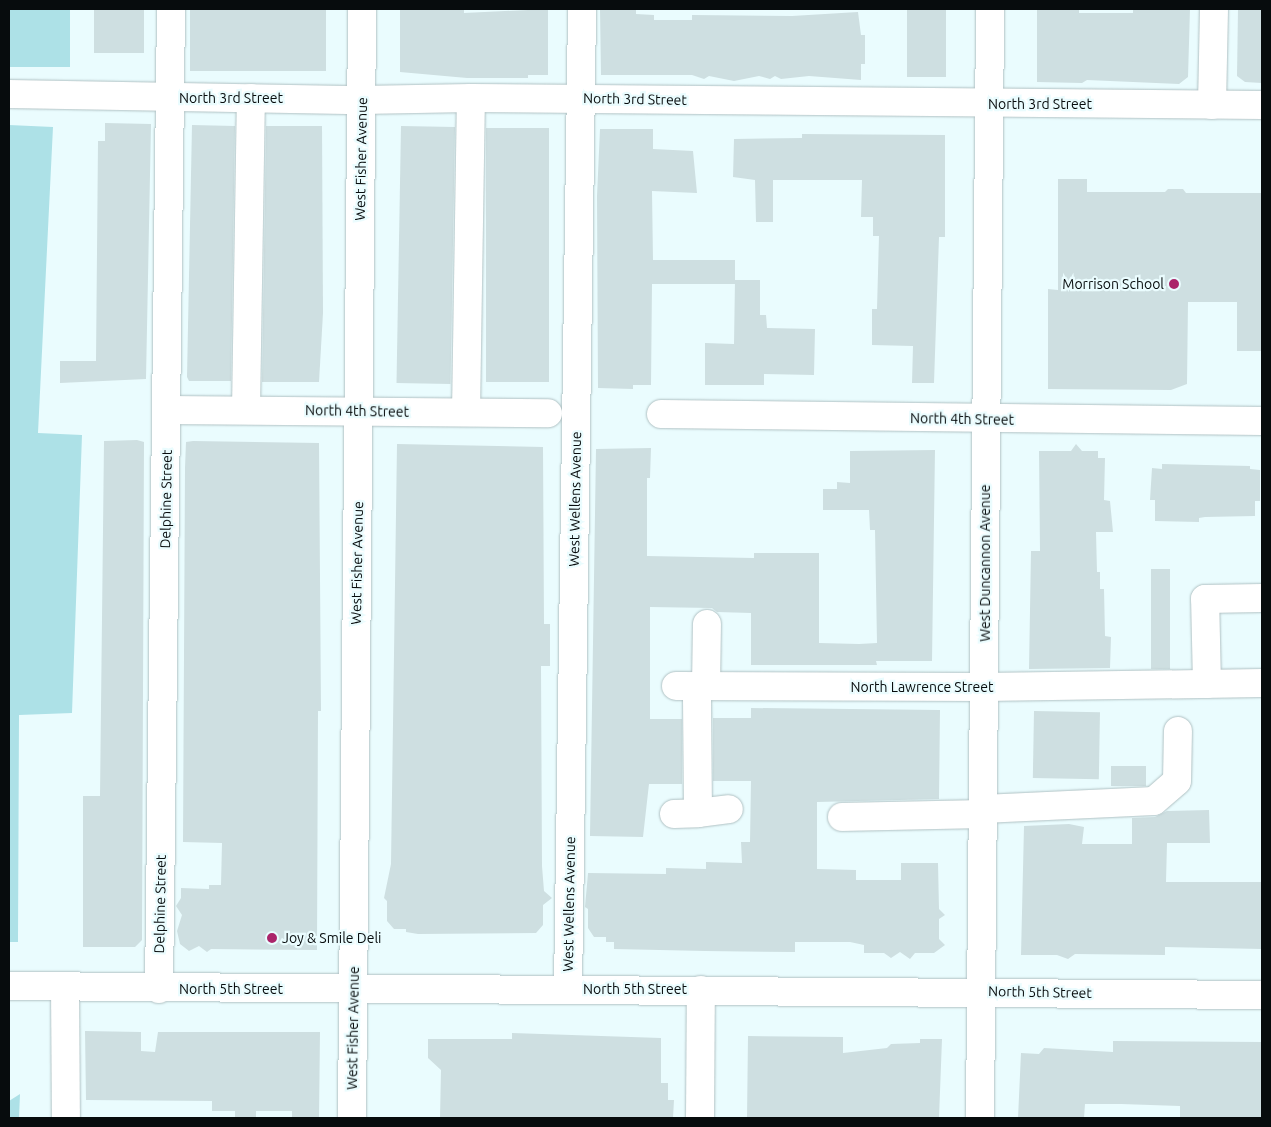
<!DOCTYPE html>
<style>
body{margin:0}
#map{position:relative;width:1271px;height:1127px;overflow:hidden;background:#eafcfe;font-family:Ubuntu,sans-serif}
div>[style]{position:absolute}
.green>*{inset:0;background:#ade1e7;transform-origin:0 0}
.building>*{inset:0;background:#cedfe1;transform-origin:0 0}
.roads{filter:drop-shadow(0 0 1px #b0c1c3) drop-shadow(0 0 1px #b0c1c3)}
.minor>*{height:28px;margin:-14px;padding:0 14px;transform-origin:14px;border-radius:14px;background:#fff}
.dots>*{width:14px;height:14px;translate:-50% -50%;box-sizing:border-box;border:2px solid #eafcfe;border-radius:50%}
span{translate:-50% -50%;white-space:nowrap;text-align:center;line-height:1.15;-webkit-text-stroke:4.5px #eafcfe;paint-order:stroke}
.street-label{font-size:14px;color:#070c0d}
.poi-label{font-size:14px;color:#070c0d}
.right{translate:-100% -50%;text-align:right}
.left{translate:0 -50%;text-align:left}
.frame{position:absolute;inset:0;border:10px solid #070c0d;pointer-events:none}
</style>
<div id="map">
<div class="green">
<div style="left:9px;top:9px;width:61px;height:58px"></div>
<div style="clip-path:polygon(9px 125px,53px 127px,38px 433px,82px 435px,72px 713px,19px 715px,18px 942px,9px 942px)"></div>
<div style="clip-path:polygon(20px 1094px,19px 1118px,9px 1118px,9px 1101px)"></div>
</div>
<div class="building">
<div style="left:94px;top:9px;width:50px;height:44px"></div>
<div style="left:190px;top:9px;width:136px;height:62px"></div>
<div style="clip-path:polygon(400px 9px,443px 9px,464px 10px,464px 13px,548px 9px,548px 75px,528px 75px,528px 78px,467px 78px,400px 72px)"></div>
<div style="clip-path:polygon(600px 9px,636px 9px,636px 14px,654px 15px,654px 20px,692px 20px,692px 15px,792px 16px,858px 12px,861px 35px,865px 35px,865px 64px,861px 64px,861px 80px,809px 76px,781px 79px,775px 76px,770px 79px,759px 76px,734px 81px,709px 76px,704px 79px,692px 75px,601px 75px)"></div>
<div style="left:907px;top:9px;width:39px;height:68px"></div>
<div style="clip-path:polygon(1037px 9px,1079px 9px,1079px 13px,1133px 13px,1133px 9px,1190px 9px,1188px 77px,1179px 84px,1087px 80px,1082px 83px,1037px 82px)"></div>
<div style="clip-path:polygon(1238px 9px,1262px 9px,1262px 83px,1245px 82px,1237px 76px)"></div>
<div style="clip-path:polygon(105px 123px,151px 124px,146px 379px,60px 383px,60px 361px,96px 361px,98px 141px,105px 141px)"></div>
<div style="clip-path:polygon(192px 125px,235px 126px,231px 381px,189px 381px,187px 377px)"></div>
<div style="clip-path:polygon(266px 126px,322px 126px,323px 313px,319px 382px,262px 382px)"></div>
<div style="left:401px;top:126px;width:54px;height:257px;rotate:1deg"></div>
<div style="left:486px;top:128px;width:63px;height:254px"></div>
<div style="clip-path:polygon(600px 129px,653px 129px,653px 149px,693px 151px,697px 193px,652px 191px,653px 260px,735px 260px,735px 284px,652px 284px,651px 385px,633px 385px,633px 389px,598px 388px,597px 196px)"></div>
<div style="clip-path:polygon(802px 134px,945px 135px,945px 237px,939px 237px,934px 383px,912px 383px,913px 346px,872px 345px,872px 309px,877px 309px,879px 236px,873px 236px,873px 217px,861px 217px,862px 180px,773px 180px,773px 222px,756px 222px,755px 180px,733px 177px,734px 139px,802px 138px)"></div>
<div style="clip-path:polygon(1058px 179px,1087px 179px,1087px 192px,1165px 192px,1168px 189px,1183px 189px,1186px 193px,1262px 193px,1262px 351px,1237px 351px,1237px 302px,1188px 302px,1187px 384px,1171px 390px,1048px 389px,1048px 289px,1058px 290px)"></div>
<div style="clip-path:polygon(735px 280px,760px 280px,760px 315px,766px 315px,767px 328px,815px 329px,814px 375px,764px 374px,764px 385px,705px 385px,705px 343px,734px 344px)"></div>
<div style="clip-path:polygon(137px 440px,144px 442px,142px 940px,135px 947px,83px 947px,83px 796px,100px 796px,104px 441px)"></div>
<div style="clip-path:polygon(193px 441px,319px 443px,321px 711px,318px 711px,317px 950px,211px 949px,207px 952px,199px 946px,189px 951px,180px 944px,177px 931px,182px 915px,176px 906px,181px 898px,181px 888px,209px 889px,209px 885px,221px 885px,222px 843px,183px 842px,185px 468px,186px 442px)"></div>
<div style="clip-path:polygon(397px 444px,543px 447px,544px 624px,550px 624px,550px 666px,541px 666px,542px 866px,544px 891px,552px 898px,543px 905px,543px 925px,536px 933px,418px 934px,406px 932px,406px 929px,394px 929px,387px 921px,387px 901px,384px 898px,391px 864px)"></div>
<div style="clip-path:polygon(1076px 444px,1082px 451px,1098px 451px,1098px 458px,1105px 458px,1104px 500px,1110px 501px,1113px 532px,1096px 532px,1097px 572px,1100px 572px,1100px 589px,1104px 589px,1105px 636px,1111px 637px,1110px 668px,1029px 669px,1031px 551px,1040px 551px,1039px 451px,1071px 451px)"></div>
<div style="clip-path:polygon(651px 448px,650px 478px,647px 478px,647px 556px,754px 558px,754px 553px,819px 553px,819px 643px,859px 644px,877px 643px,875px 530px,870px 530px,869px 510px,823px 510px,823px 489px,837px 489px,837px 482px,850px 483px,850px 451px,935px 450px,932px 661px,876px 661px,877px 665px,751px 665px,751px 613px,717px 612px,712px 608px,650px 607px,650px 719px,682px 719px,682px 784px,649px 784px,643px 837px,590px 836px,596px 449px)"></div>
<div style="clip-path:polygon(1162px 464px,1250px 466px,1250px 469px,1260px 470px,1260px 501px,1255px 501px,1255px 516px,1205px 517px,1199px 518px,1199px 522px,1155px 521px,1155px 500px,1150px 500px,1152px 468px,1162px 469px)"></div>
<div style="left:1170px;top:569px;width:100px;height:19px;rotate:90deg"></div>
<div style="clip-path:polygon(751px 708px,940px 710px,939px 799px,817px 802px,817px 869px,856px 870px,856px 880px,901px 880px,901px 863px,938px 863px,939px 909px,945px 915px,939px 919px,939px 939px,945px 945px,934px 953px,915px 953px,910px 959px,900px 952px,891px 958px,884px 953px,864px 953px,864px 945px,850px 942px,795px 942px,795px 952px,705px 951px,614px 949px,614px 942px,606px 942px,606px 937px,594px 937px,588px 928px,588px 909px,585px 907px,588px 873px,666px 874px,666px 868px,706px 869px,706px 862px,742px 863px,741px 842px,750px 842px,751px 781px,713px 781px,713px 718px,751px 718px)"></div>
<div style="left:1034px;top:711px;width:66px;height:67px;rotate:1deg"></div>
<div style="left:1146px;top:766px;width:20px;height:35px;rotate:90deg"></div>
<div style="clip-path:polygon(1209px 810px,1210px 843px,1167px 843px,1166px 882px,1262px 882px,1262px 949px,1165px 947px,1165px 955px,1075px 954px,1068px 959px,1057px 955px,1021px 955px,1024px 826px,1069px 824px,1084px 827px,1082px 844px,1132px 844px,1132px 818px,1155px 817px,1167px 811px)"></div>
<div style="clip-path:polygon(85px 1031px,141px 1032px,141px 1051px,155px 1052px,158px 1032px,320px 1032px,319px 1118px,292px 1118px,292px 1111px,256px 1111px,256px 1118px,235px 1118px,235px 1111px,212px 1111px,212px 1101px,86px 1100px)"></div>
<div style="clip-path:polygon(512px 1033px,661px 1038px,661px 1083px,668px 1083px,668px 1100px,674px 1100px,673px 1118px,440px 1118px,441px 1070px,428px 1058px,428px 1039px,512px 1039px)"></div>
<div style="clip-path:polygon(748px 1036px,843px 1037px,843px 1053px,887px 1048px,891px 1044px,920px 1043px,920px 1039px,942px 1039px,939px 1118px,747px 1118px)"></div>
<div style="clip-path:polygon(1113px 1041px,1262px 1042px,1262px 1118px,1180px 1118px,1180px 1106px,1121px 1104px,1085px 1104px,1084px 1118px,1018px 1118px,1021px 1053px,1039px 1054px,1044px 1048px,1113px 1052px)"></div>
</div>
<div class="roads">
<div class="minor">
<div style="left:9px;top:94px;width:352px;rotate:1deg"></div>
<div style="left:361px;top:100px;width:110px;rotate:-1deg"></div>
<div style="left:471px;top:98px;width:791px;rotate:0.51deg"></div>
<div style="left:1212px;top:105px;width:96px;rotate:-88.8deg"></div>
<div style="left:167px;top:410px;width:381px;rotate:0.5deg"></div>
<div style="left:246px;top:410px;width:312px;rotate:-89.1deg"></div>
<div style="left:466px;top:412px;width:314px;rotate:-89.1deg"></div>
<div style="left:661px;top:414px;width:601px;rotate:0.67deg"></div>
<div style="left:1207px;top:684px;width:85px;rotate:-91.3deg"></div>
<div style="left:1205px;top:599px;width:57px;rotate:-1deg"></div>
<div style="left:676px;top:686px;width:308px;rotate:0.2deg"></div>
<div style="left:984px;top:687px;width:278px;rotate:-0.8deg"></div>
<div style="left:706px;top:686px;width:62px;rotate:-89.1deg"></div>
<div style="left:983px;top:809px;width:171px;rotate:-2.7deg"></div>
<div style="left:1154px;top:801px;width:30px;rotate:-41deg"></div>
<div style="left:1177px;top:781px;width:50px;rotate:-88.9deg"></div>
<div style="left:698px;top:813px;width:31px;rotate:-7deg"></div>
<div style="left:674px;top:814px;width:24px;rotate:-2deg"></div>
<div style="left:698px;top:813px;width:127px;rotate:-90.5deg"></div>
<div style="left:842px;top:817px;width:140px;rotate:-1.2deg"></div>
<div style="left:9px;top:986px;width:1253px;rotate:0.41deg"></div>
<div style="left:65px;top:987px;width:131px;rotate:89.6deg"></div>
<div style="left:159px;top:989px;width:980px;rotate:-89.3deg"></div>
<div style="left:568px;top:989px;width:980px;rotate:-89.18deg"></div>
<div style="left:352px;top:1118px;width:1109px;rotate:-89.48deg"></div>
<div style="left:700px;top:1118px;width:128px;rotate:-89.6deg"></div>
<div style="left:980px;top:1118px;width:1109px;rotate:-89.48deg"></div>
</div>
</div>
<div class="dots">
<div style="left:1174px;top:284px;background:#ab246a"></div>
<div style="left:272px;top:938px;background:#ab246a"></div>
</div>
<div class="street-label">
<span style="left:231px;top:98px">North 3rd Street</span>
<span style="left:635px;top:99px;rotate:1deg">North 3rd Street</span>
<span style="left:1040px;top:104px">North 3rd Street</span>
<span style="left:361px;top:159px;rotate:-89deg">West Fisher Avenue</span>
<span style="left:357px;top:411px;rotate:1deg">North 4th Street</span>
<span style="left:962px;top:419px;rotate:1deg">North 4th Street</span>
<span style="left:166px;top:499px;rotate:-89deg">Delphine Street</span>
<span style="left:575px;top:499px;rotate:-89deg">West Wellens Avenue</span>
<span style="left:357px;top:563px;rotate:-89deg">West Fisher Avenue</span>
<span style="left:985px;top:563px;rotate:-90deg">West Duncannon Avenue</span>
<span style="left:922px;top:687px">North Lawrence Street</span>
<span style="left:160px;top:904px;rotate:-89deg">Delphine Street</span>
<span style="left:569px;top:904px;rotate:-89deg">West Wellens Avenue</span>
<span style="left:231px;top:989px">North 5th Street</span>
<span style="left:635px;top:989px">North 5th Street</span>
<span style="left:1040px;top:992px;rotate:1deg">North 5th Street</span>
<span style="left:353px;top:1028px;rotate:-89deg">West Fisher Avenue</span>
</div>
<div class="poi-label">
<span class="right" style="left:1164px;top:284px">Morrison School</span>
<span class="left" style="left:282px;top:938px">Joy &amp; Smile Deli</span>
</div>
<div class="frame"></div>
</div>
